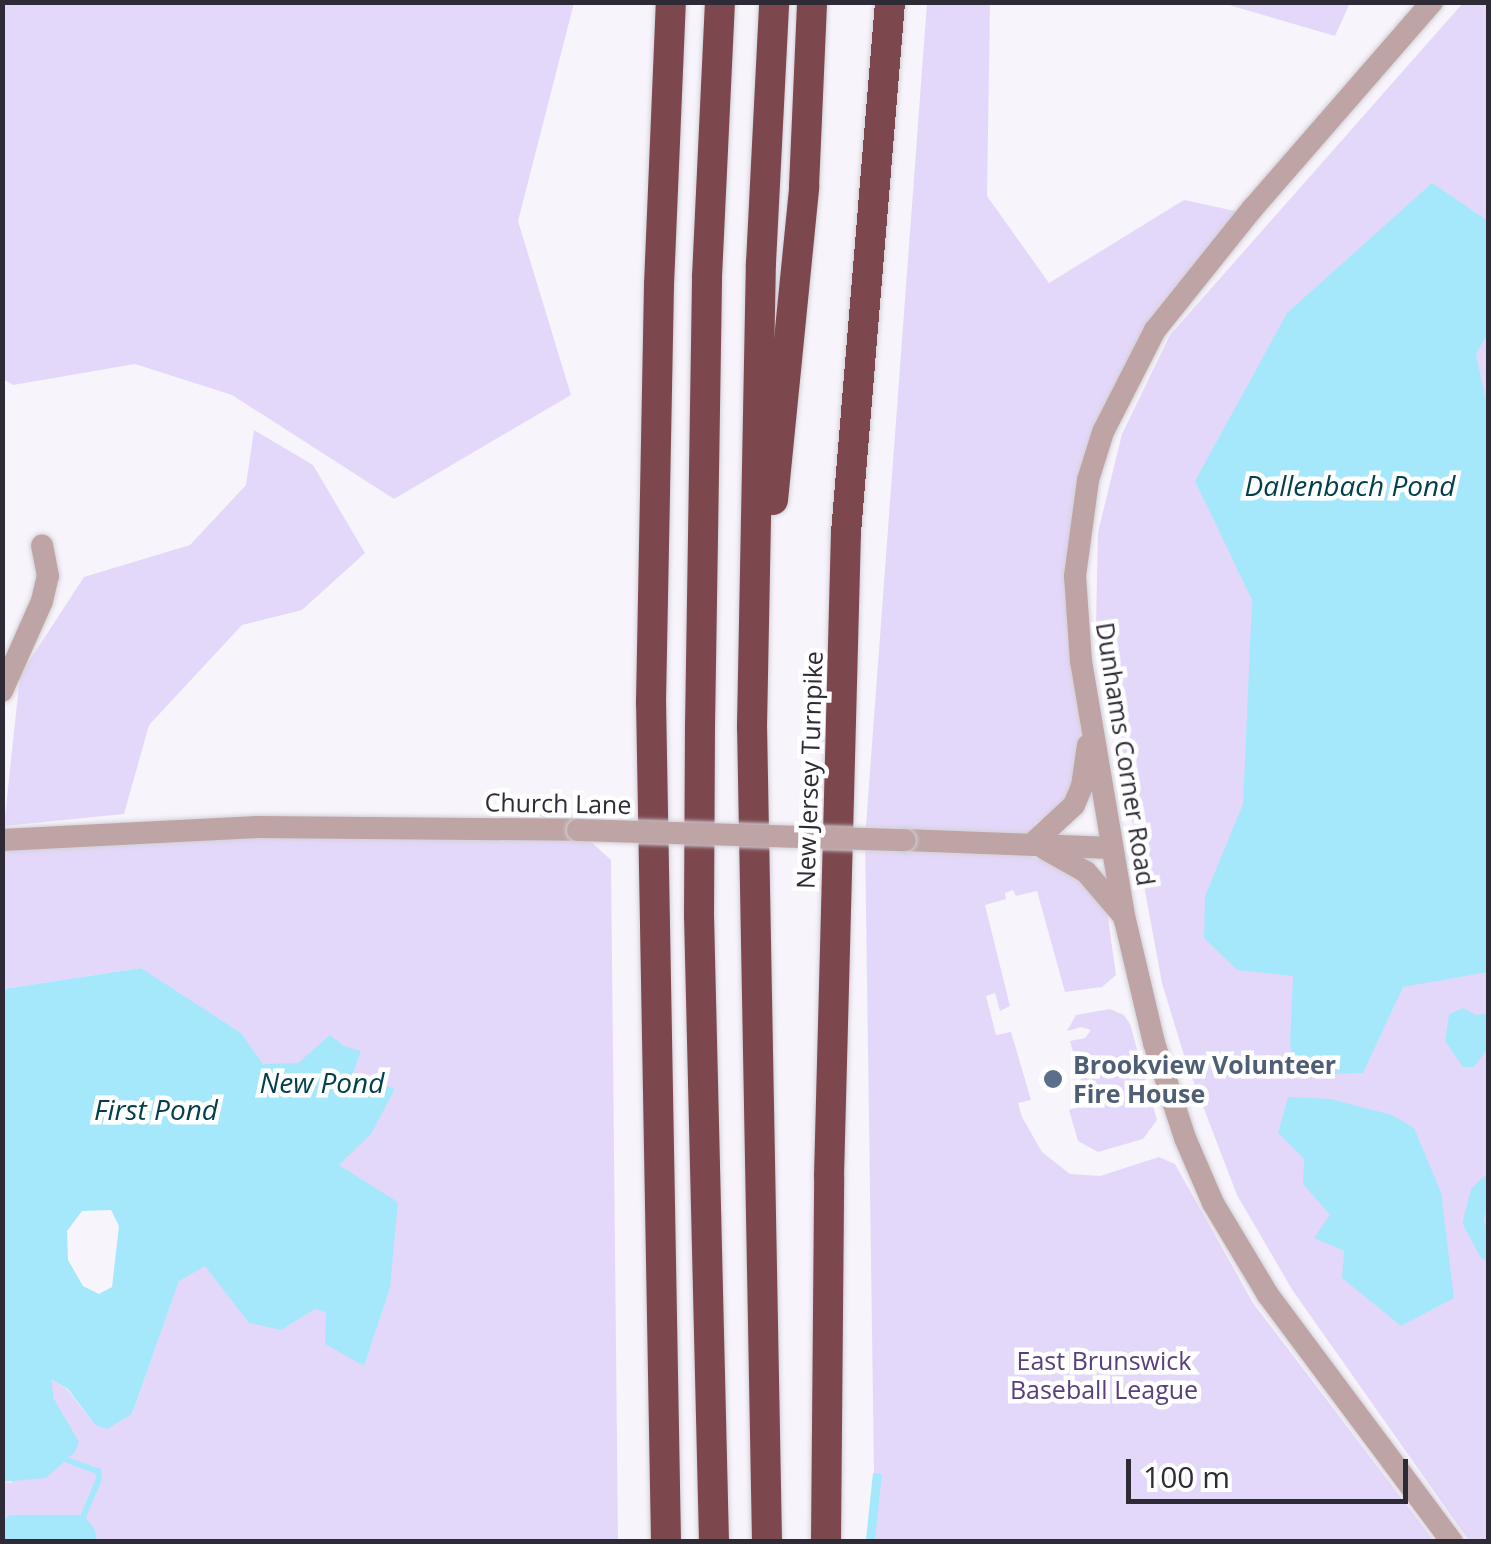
<!DOCTYPE html>
<style>
body{margin:0}
#map{position:relative;width:1491px;height:1544px;overflow:hidden;background:#f7f4fb;font-family:"Open Sans",sans-serif}
div>[style]{position:absolute}
.green>*{inset:0;background:#e4d8fa}
.water>*{inset:0;background:#a6e8fb;transform-origin:0 0}
.stream>*{height:6px;margin:-3px;padding:0 3px;transform-origin:3px;border-radius:3px;background:#a6e8fb}
.canal>*{height:20px;margin:-10px;padding:0 10px;transform-origin:10px;border-radius:10px;background:#a6e8fb}
.roads{filter:drop-shadow(0 0 2px #d3d0d8) drop-shadow(0 0 2px #d3d0d8)}
.minor>*{height:22px;margin:-11px;padding:0 11px;transform-origin:11px;border-radius:11px;background:#bfa4a6}
.highway>*{height:30px;margin:-15px;padding:0 15px;transform-origin:15px;border-radius:15px;background:#7c484e}
.bridges{filter:drop-shadow(0 0 2px #d3d0d8) drop-shadow(0 0 2px #d3d0d8)}
.minor-bridge>*{height:22px;margin:-11px;padding:0 11px;transform-origin:11px;border-radius:11px;background:#bfa4a6}
.dots>*{width:28px;height:28px;translate:-50% -50%;box-sizing:border-box;border:5px solid #fff;border-radius:50%}
span{translate:-50% -50%;white-space:nowrap;text-align:center;line-height:1.15;-webkit-text-stroke:9px #fff;paint-order:stroke}
.street-label{font-size:25px;color:#2e2a36}
.service-label{font-size:25px;color:#4e5e75;font-weight:700}
.left{translate:0 -50%;text-align:left}
.park-label{font-size:25px;color:#59407d}
.water-label{font-size:28px;color:#02404e;font-style:italic}
.frame{position:absolute;inset:0;border:5px solid #2e2a36;pointer-events:none}
.scale{position:absolute;left:1126px;top:1459px;width:282px;height:45px;box-sizing:border-box;border:5px solid #2e2a36;border-top:0;padding-left:12px;font-size:30px;line-height:35px;white-space:nowrap;color:#2e2a36;-webkit-text-stroke:8px #fff;paint-order:stroke}
</style>
<div id="map">
<div class="green">
<div style="clip-path:polygon(1342px 2px,1349px 5px,1335px 36px,1222px 3px)"></div>
<div style="clip-path:polygon(2px 3px,574px 3px,518px 221px,571px 395px,394px 499px,232px 395px,135px 364px,13px 385px,3px 379px)"></div>
<div style="clip-path:polygon(927px 3px,990px 3px,987px 196px,1049px 283px,1184px 200px,1249px 214px,1126px 382px,1079px 529px,1090px 722px,1067px 799px,1053px 814px,1035px 823px,1032px 844px,935px 842px,935px 853px,1028px 856px,1067px 867px,1107px 911px,1116px 975px,1102px 987px,1065px 992px,1037px 891px,1016px 896px,1013px 890px,1005px 893px,1006px 899px,985px 905px,1010px 1006px,1000px 1011px,995px 993px,986px 996px,996px 1035px,1011px 1032px,1019px 1059px,1031px 1100px,1018px 1103px,1022px 1117px,1042px 1152px,1070px 1174px,1100px 1176px,1159px 1157px,1175px 1164px,1253px 1303px,1434px 1541px,875px 1542px,865px 839px)"></div>
<div style="clip-path:polygon(1463px 3px,1488px 3px,1488px 1542px,1469px 1541px,1293px 1291px,1237px 1195px,1186px 1062px,1162px 983px,1096px 625px,1098px 532px,1122px 434px,1170px 335px)"></div>
<div style="clip-path:polygon(254px 430px,313px 465px,365px 553px,302px 610px,242px 625px,190px 681px,149px 725px,124px 814px,4px 826px,20px 675px,84px 577px,190px 545px,246px 485px)"></div>
<div style="clip-path:polygon(578px 830px,611px 860px,618px 1541px,97px 1542px,95px 1530px,38px 1516px,9px 1515px,3px 1521px,3px 1482px,11px 1483px,54px 1399px,50px 1378px,67px 1389px,95px 1425px,132px 1414px,179px 1280px,205px 1265px,280px 1330px,315px 1308px,327px 1312px,338px 1165px,141px 968px,3px 989px,3px 840px)"></div>
<div style="clip-path:polygon(1110px 1009px,1124px 1015px,1130px 1024px,1157px 1120px,1143px 1139px,1098px 1152px,1078px 1141px,1069px 1110px,1086px 1105px,1086px 1100px,1070px 1041px,1085px 1038px,1091px 1030px,1081px 1027px,1067px 1031px,1076px 1015px)"></div>
</div>
<div class="water">
<div style="clip-path:polygon(1432px 183px,1488px 221px,1488px 333px,1476px 354px,1488px 410px,1488px 972px,1403px 987px,1363px 1073px,1296px 1075px,1290px 1043px,1293px 976px,1237px 970px,1204px 938px,1205px 896px,1243px 804px,1252px 600px,1195px 481px,1287px 313px)"></div>
<div style="clip-path:polygon(evenodd,141px 968px,241px 1033px,263px 1064px,298px 1063px,330px 1035px,344px 1046px,361px 1051px,352px 1076px,395px 1089px,371px 1134px,339px 1165px,398px 1202px,390px 1288px,364px 1366px,325px 1344px,326px 1312px,315px 1309px,281px 1330px,249px 1323px,205px 1266px,179px 1281px,132px 1414px,107px 1429px,95px 1425px,68px 1389px,51px 1379px,54px 1399px,79px 1442px,75px 1452px,46px 1478px,3px 1482px,3px 989px,141px 968px,111px 1210px,119px 1226px,112px 1287px,99px 1294px,83px 1286px,68px 1260px,67px 1231px,82px 1211px,111px 1210px)"></div>
<div style="clip-path:polygon(1463px 1008px,1477px 1015px,1488px 1013px,1488px 1048px,1474px 1067px,1463px 1067px,1445px 1041px,1449px 1014px)"></div>
<div style="clip-path:polygon(1288px 1097px,1331px 1099px,1392px 1115px,1414px 1128px,1441px 1192px,1454px 1298px,1401px 1326px,1342px 1278px,1344px 1251px,1314px 1238px,1330px 1215px,1303px 1184px,1304px 1159px,1278px 1133px)"></div>
<div style="left:873px;top:1473px;width:9px;height:68px;rotate:6deg"></div>
<div style="clip-path:polygon(9px 1515px,84px 1515px,95px 1530px,97px 1541px,3px 1541px,3px 1521px)"></div>
</div>
<div class="stream">
<div style="left:67px;top:1460px;width:33px;rotate:20deg"></div>
<div style="left:98px;top:1471px;width:8px;rotate:83deg"></div>
<div style="left:99px;top:1479px;width:39px;rotate:113deg"></div>
</div>
<div class="canal">
<div style="left:1488px;top:1186px;width:11px;rotate:135deg"></div>
<div style="left:1480px;top:1194px;width:29px;rotate:104deg"></div>
<div style="left:1473px;top:1222px;width:32px;rotate:62deg"></div>
</div>
<div class="roads">
<div class="minor">
<div style="left:1432px;top:2px;width:274px;rotate:131deg"></div>
<div style="left:1252px;top:209px;width:155px;rotate:128.7deg"></div>
<div style="left:1155px;top:330px;width:114px;rotate:117deg"></div>
<div style="left:1103px;top:432px;width:50px;rotate:107.4deg"></div>
<div style="left:1088px;top:480px;width:97px;rotate:97.7deg"></div>
<div style="left:1075px;top:576px;width:85px;rotate:86deg"></div>
<div style="left:1081px;top:661px;width:263px;rotate:80.4deg"></div>
<div style="left:1125px;top:920px;width:126px;rotate:76.7deg"></div>
<div style="left:1154px;top:1043px;width:100px;rotate:71.9deg"></div>
<div style="left:1185px;top:1138px;width:71px;rotate:66.7deg"></div>
<div style="left:1213px;top:1203px;width:107px;rotate:59.1deg"></div>
<div style="left:1268px;top:1295px;width:308px;rotate:53.3deg"></div>
<div style="left:2px;top:691px;width:98px;rotate:-66deg"></div>
<div style="left:42px;top:601px;width:26px;rotate:-77deg"></div>
<div style="left:48px;top:576px;width:31px;rotate:-101deg"></div>
<div style="left:2px;top:840px;width:256px;rotate:-2.9deg"></div>
<div style="left:258px;top:827px;width:320px;rotate:0.5deg"></div>
<div style="left:905px;top:840px;width:207px;rotate:2.2deg"></div>
<div style="left:1032px;top:844px;width:57px;rotate:-42.9deg"></div>
<div style="left:1074px;top:805px;width:21px;rotate:-67deg"></div>
<div style="left:1082px;top:786px;width:41px;rotate:-81.7deg"></div>
<div style="left:1045px;top:849px;width:47px;rotate:29.3deg"></div>
<div style="left:1086px;top:872px;width:55px;rotate:49.4deg"></div>
</div>
<div class="highway">
<div style="left:773px;top:500px;width:315px;rotate:-84.3deg"></div>
<div style="left:804px;top:187px;width:185px;rotate:-87.5deg"></div>
<div style="left:666px;top:1542px;width:840px;rotate:-91.02deg"></div>
<div style="left:651px;top:702px;width:417px;rotate:-88.9deg"></div>
<div style="left:659px;top:285px;width:283px;rotate:-87.6deg"></div>
<div style="left:714px;top:1542px;width:627px;rotate:-91.37deg"></div>
<div style="left:699px;top:915px;width:188px;rotate:-89.7deg"></div>
<div style="left:700px;top:727px;width:450px;rotate:-89.1deg"></div>
<div style="left:707px;top:277px;width:275px;rotate:-87.3deg"></div>
<div style="left:767px;top:1542px;width:815px;rotate:-91.05deg"></div>
<div style="left:752px;top:727px;width:464px;rotate:-88.9deg"></div>
<div style="left:761px;top:263px;width:261px;rotate:-87.1deg"></div>
<div style="left:826px;top:1542px;width:366px;rotate:-89.5deg"></div>
<div style="left:829px;top:1176px;width:643px;rotate:-88.49deg"></div>
<div style="left:846px;top:533px;width:533px;rotate:-85.26deg"></div>
</div>
</div>
<div class="bridges">
<div class="minor-bridge">
<div style="left:578px;top:830px;width:327px;rotate:1.8deg"></div>
</div>
</div>
<div class="dots">
<div style="left:1053px;top:1079px;background:#5c6f8a"></div>
</div>
<div class="street-label">
<span style="left:1126px;top:754px;rotate:81deg">Dunhams Corner Road</span>
<span style="left:809px;top:770px;rotate:-88deg">New Jersey Turnpike</span>
<span style="left:558px;top:803px;rotate:1deg">Church Lane</span>
</div>
<div class="service-label">
<span class="left" style="left:1073px;top:1079px">Brookview Volunteer<br>Fire House</span>
</div>
<div class="park-label">
<span style="left:1104px;top:1375px">East Brunswick<br>Baseball League</span>
</div>
<div class="water-label">
<span style="left:1350px;top:485px">Dallenbach Pond</span>
<span style="left:322px;top:1082px">New Pond</span>
<span style="left:156px;top:1109px">First Pond</span>
</div>
<div class="frame"></div>
<div class="scale">100 m</div>
</div>
